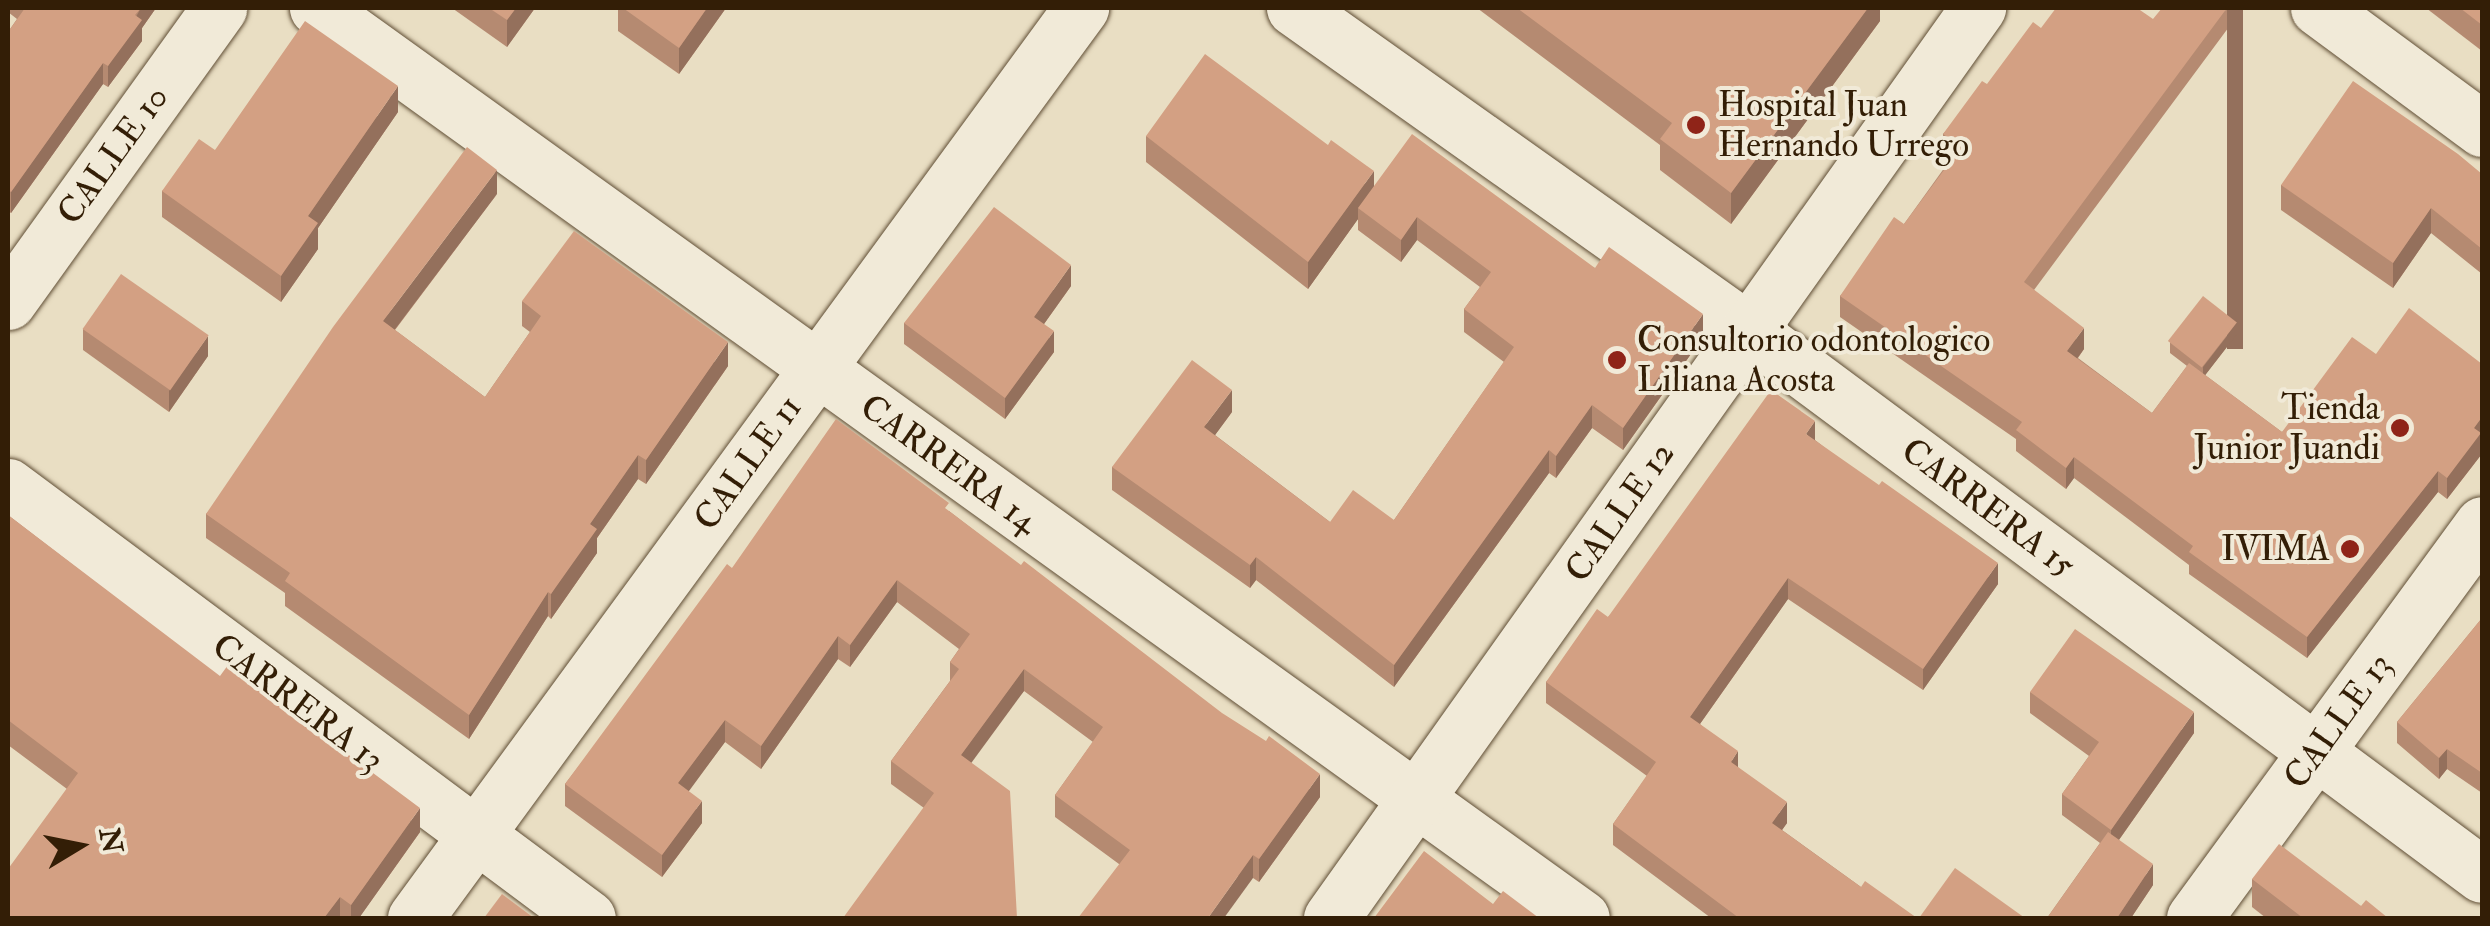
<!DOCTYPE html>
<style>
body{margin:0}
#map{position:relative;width:2490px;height:926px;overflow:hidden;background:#e9dec3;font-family:"IM FELL Double Pica",serif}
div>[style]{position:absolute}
.roads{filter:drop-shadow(0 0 2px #604e35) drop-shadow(0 0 2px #604e35)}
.minor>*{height:55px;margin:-27.5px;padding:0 27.5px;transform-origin:27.5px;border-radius:27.5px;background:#f1ead8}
.wall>*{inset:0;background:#b58a71}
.shaded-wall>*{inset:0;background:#94705c;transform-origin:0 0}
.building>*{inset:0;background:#d3a083;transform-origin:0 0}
.dots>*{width:28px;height:28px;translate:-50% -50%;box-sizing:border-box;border:5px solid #f1ead8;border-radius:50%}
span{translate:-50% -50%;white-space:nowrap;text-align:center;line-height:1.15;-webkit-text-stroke:8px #f1ead8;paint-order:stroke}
.poi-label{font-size:35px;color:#331e06}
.left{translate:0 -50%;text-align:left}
.right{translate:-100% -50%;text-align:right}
.street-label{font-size:35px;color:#331e06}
.frame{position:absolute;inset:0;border:10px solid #331e06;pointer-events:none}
.north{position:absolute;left:30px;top:796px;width:100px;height:100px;-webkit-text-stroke:8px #f1ead8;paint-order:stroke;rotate:80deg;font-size:28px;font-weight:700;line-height:40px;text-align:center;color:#331e06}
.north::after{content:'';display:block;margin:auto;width:35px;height:45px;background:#331e06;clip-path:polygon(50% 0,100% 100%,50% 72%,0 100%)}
</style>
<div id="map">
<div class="roads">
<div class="minor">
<div style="left:317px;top:8px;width:1558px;rotate:35.73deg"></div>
<div style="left:1294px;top:8px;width:557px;rotate:35.35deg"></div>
<div style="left:1748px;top:330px;width:914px;rotate:36.59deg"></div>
<div style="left:2318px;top:8px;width:204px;rotate:36.4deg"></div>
<div style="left:8px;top:302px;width:362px;rotate:-54.3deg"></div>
<div style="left:8px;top:486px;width:723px;rotate:36.68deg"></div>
<div style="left:415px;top:918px;width:1128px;rotate:-53.8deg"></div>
<div style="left:1331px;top:918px;width:1117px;rotate:-54.59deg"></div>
<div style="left:2194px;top:918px;width:488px;rotate:-53.8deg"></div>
</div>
</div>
<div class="wall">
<div style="clip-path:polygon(8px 8px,156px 8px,142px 28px,142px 41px,108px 87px,103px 84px,11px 213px,8px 211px,8px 32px,17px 19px,8px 12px)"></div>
<div style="clip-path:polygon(452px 8px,535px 8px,507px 47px)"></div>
<div style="clip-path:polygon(618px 8px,726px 8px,679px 74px,618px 31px)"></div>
<div style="clip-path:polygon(1477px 8px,1880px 8px,1880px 21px,1731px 224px,1660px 170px,1660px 145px)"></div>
<div style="clip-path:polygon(2243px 8px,2034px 290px,2084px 349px,2078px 358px,2152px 413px,2187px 366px,2170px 353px,2170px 342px,2237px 334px,2205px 375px,2282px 432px,2376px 354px,2482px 364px,2482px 438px,2481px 441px,2481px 455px,2447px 499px,2438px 492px,2307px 658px,2189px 574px,2189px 565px,2074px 478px,2066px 489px,2016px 451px,2016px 439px,1840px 317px,1840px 296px,1904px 224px,1950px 160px,1943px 155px,1943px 134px,2041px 28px,2153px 19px)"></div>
<div style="clip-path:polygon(2426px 8px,2482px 8px,2482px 51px)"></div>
<div style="clip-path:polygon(398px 112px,318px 228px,318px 249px,281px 302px,162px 217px,162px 191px,215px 150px)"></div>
<div style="clip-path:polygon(1146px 136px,1374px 186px,1595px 268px,1703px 337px,1623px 450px,1592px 428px,1556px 478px,1549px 473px,1394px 687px,1256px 580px,1250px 588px,1112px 490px,1112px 467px,1232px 412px,1215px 435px,1330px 522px,1394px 520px,1504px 362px,1464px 332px,1464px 309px,1480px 287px,1417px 240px,1401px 262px,1358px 230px,1358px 219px,1308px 289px,1146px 162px)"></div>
<div style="clip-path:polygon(2482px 174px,2482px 274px,2431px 233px,2393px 288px,2281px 210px,2281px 185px)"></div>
<div style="clip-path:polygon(497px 194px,395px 330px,485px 397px,530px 332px,522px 326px,522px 301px,728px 366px,646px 484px,638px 479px,597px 538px,597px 553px,551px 619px,548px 616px,469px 739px,285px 606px,285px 593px,206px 538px,206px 514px)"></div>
<div style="clip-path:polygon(1071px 286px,1044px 324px,1054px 352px,1005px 419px,904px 344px,904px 323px)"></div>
<div style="clip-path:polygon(83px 329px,208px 356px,169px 412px,83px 350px)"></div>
<div style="clip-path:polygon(1815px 440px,1998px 584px,1923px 690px,1788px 599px,1700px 724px,1787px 823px,1782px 830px,1861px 887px,1917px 918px,1711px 918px,1613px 845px,1613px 824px,1647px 776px,1546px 703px,1546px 682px,1608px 617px)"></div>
<div style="clip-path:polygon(949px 511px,1320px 797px,1259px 882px,1253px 878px,1119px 864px,1055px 817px,1055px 795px,1093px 742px,1024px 691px,924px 808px,891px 784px,891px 761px,950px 681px,950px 662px,959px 649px,897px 602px,850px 667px,838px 659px,761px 769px,725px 742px,688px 791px,702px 823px,662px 877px,565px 806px,565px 784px,732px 568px)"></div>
<div style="clip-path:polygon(8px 515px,420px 832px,359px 918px,8px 918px,67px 789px,8px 745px)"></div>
<div style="clip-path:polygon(2482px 618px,2482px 793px,2447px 769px,2439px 779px,2397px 743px,2397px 722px)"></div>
<div style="clip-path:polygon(2030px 692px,2194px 733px,2119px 840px,2153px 885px,2131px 918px,2047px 918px,2100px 843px,2062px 815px,2062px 794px,2089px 756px,2030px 713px)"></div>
<div style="clip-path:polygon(2252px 879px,2361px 906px,2388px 918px,2266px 918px,2252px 907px)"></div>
</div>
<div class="shaded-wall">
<div style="clip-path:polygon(141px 8px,156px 8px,142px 28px,142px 41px,108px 87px,108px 66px)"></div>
<div style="clip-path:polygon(516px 8px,535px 8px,507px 47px,507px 20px)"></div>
<div style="clip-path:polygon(707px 8px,726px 8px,679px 74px,679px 48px)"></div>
<div style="clip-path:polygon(1868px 8px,1880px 8px,1880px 21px,1731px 224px,1731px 193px)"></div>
<div style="left:2227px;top:8px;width:16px;height:341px"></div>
<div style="clip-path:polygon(103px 63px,103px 84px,11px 213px,11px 192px)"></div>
<div style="clip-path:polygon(398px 86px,398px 112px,318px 228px,318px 249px,281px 302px,281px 276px,308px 216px)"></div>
<div style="clip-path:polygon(497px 170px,497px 194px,383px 345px,383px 321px)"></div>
<div style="clip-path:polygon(1374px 171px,1374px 198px,1358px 208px,1358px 219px,1308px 289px,1308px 262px)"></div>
<div style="clip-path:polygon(2431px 208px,2431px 233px,2393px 288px,2393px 263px)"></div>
<div style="clip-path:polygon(1417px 217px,1417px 240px,1401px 262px,1401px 240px)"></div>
<div style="clip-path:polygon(1071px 265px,1071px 286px,1034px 338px,1034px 317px)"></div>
<div style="clip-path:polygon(1703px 314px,1703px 337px,1623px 450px,1623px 428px)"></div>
<div style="clip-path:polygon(2237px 323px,2237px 334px,2203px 378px,2203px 367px)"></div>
<div style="clip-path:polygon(2084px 328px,2084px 349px,2067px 372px,2067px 351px)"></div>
<div style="clip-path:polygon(1054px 331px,1054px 352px,1005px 419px,1005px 398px)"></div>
<div style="clip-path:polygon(208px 336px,208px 356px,169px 412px,169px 391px)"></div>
<div style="clip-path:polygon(728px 342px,728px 366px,646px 484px,646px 460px)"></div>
<div style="clip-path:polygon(1232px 390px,1232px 412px,1204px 450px,1204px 427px)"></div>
<div style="clip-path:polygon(1592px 405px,1592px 428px,1556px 478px,1556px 456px)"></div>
<div style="clip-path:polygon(2482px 417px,2481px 455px,2447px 499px,2447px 478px,2474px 428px)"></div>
<div style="clip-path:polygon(1815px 421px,1815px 442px,1806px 434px)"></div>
<div style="clip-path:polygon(1549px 450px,1549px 473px,1394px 687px,1394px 665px)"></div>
<div style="clip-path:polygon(638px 455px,638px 479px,597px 538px,597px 553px,551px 619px,551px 594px,590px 524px)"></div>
<div style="clip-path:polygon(2074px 457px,2074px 478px,2066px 489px,2066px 468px)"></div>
<div style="clip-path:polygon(2438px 471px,2438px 492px,2307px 658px,2307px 637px)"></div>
<div style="clip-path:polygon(1256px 557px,1256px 580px,1250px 588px,1250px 565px)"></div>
<div style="clip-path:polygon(1998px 563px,1998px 584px,1923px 690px,1923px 669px)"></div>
<div style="clip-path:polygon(1788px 578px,1788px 599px,1690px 738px,1690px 717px)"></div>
<div style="clip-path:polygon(897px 580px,897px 602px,850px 667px,850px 645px)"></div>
<div style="clip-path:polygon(548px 592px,548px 616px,469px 739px,469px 715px)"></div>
<div style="clip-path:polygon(838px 636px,838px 659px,761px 769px,761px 746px)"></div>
<div style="clip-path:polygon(1024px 669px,1024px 691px,961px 777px,961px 755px)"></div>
<div style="clip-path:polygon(2194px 712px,2194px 733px,2111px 851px,2111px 830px)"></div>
<div style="clip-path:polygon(725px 720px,725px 742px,678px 806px,678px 783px)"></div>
<div style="clip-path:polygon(2447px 749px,2447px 769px,2439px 779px,2439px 758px)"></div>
<div style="clip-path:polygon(1738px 751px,1738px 772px,1731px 762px)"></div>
<div style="clip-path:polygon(1320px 774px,1320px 797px,1259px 882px,1259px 859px)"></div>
<div style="clip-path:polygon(702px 801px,702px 823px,662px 877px,662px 855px)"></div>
<div style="clip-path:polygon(1787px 802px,1787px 823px,1772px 844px,1772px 823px)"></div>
<div style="clip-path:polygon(420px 808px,420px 832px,359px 918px,351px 918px,351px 905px)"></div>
<div style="clip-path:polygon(1253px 855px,1253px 878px,1224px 918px,1208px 918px)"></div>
<div style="clip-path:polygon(2153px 864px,2153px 885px,2131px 918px,2117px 918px)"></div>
<div style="clip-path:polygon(340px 897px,340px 918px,324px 918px)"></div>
</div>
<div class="building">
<div style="clip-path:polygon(25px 8px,141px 8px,135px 15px,142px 20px,108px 66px,103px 63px,11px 192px,8px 190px,8px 32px)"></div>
<div style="clip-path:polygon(489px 8px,516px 8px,507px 20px)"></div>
<div style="clip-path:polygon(623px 8px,707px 8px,679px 48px)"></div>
<div style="clip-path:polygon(1517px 8px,1868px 8px,1731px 193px,1660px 139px,1672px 123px)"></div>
<div style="clip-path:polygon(2056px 8px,2137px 8px,2153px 19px,2162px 8px,2227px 8px,2024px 282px,2084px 328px,2067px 351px,2152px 413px,2189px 363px,2282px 432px,2352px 337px,2376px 354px,2409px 308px,2482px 364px,2482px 417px,2474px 428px,2481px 433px,2447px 478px,2438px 471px,2307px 637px,2189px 552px,2193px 546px,2074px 457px,2066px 468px,2016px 430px,2022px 422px,1840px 296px,1894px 217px,1904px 224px,1961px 147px,1943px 134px,1982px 81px,1987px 84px,2033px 22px,2041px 28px)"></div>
<div style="clip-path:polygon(2460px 8px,2482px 8px,2482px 25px)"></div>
<div style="clip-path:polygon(305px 21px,398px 86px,308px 216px,318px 223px,281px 276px,162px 191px,199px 139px,215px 150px)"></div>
<div style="clip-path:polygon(1205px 54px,1328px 145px,1331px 140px,1374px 171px,1308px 262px,1146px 136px)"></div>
<div style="clip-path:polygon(2353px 81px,2458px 154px,2482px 174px,2482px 249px,2431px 208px,2393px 263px,2281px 185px)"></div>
<div style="clip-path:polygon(1412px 134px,1595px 268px,1609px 247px,1703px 314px,1623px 428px,1592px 405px,1556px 456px,1549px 450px,1394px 665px,1256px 557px,1250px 565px,1112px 467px,1192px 360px,1232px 390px,1204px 427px,1330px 522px,1353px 490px,1394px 520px,1514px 347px,1464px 309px,1491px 272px,1417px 217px,1401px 240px,1358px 208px)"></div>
<div style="clip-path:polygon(467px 147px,497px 170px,383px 321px,485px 397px,541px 316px,522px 301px,574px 231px,728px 342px,646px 460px,638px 455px,590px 524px,597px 529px,551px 594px,548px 592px,469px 715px,285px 581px,290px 573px,206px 514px,333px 327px)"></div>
<div style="clip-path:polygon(994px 207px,1071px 265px,1034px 317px,1054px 331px,1005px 398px,904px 323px)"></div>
<div style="left:121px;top:274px;width:107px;height:67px;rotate:35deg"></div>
<div style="left:2203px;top:296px;width:43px;height:57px;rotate:38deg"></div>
<div style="clip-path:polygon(1771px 390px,1815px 421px,1806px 434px,1879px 485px,1882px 481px,1998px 563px,1923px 669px,1788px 578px,1690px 717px,1738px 751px,1731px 762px,1787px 802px,1772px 823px,1861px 887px,1865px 881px,1917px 918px,1739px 918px,1613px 824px,1656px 762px,1546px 682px,1597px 609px,1608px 617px)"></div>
<div style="clip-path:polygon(836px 419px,949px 503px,945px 508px,1021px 565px,1024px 561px,1222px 713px,1266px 741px,1269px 736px,1320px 774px,1259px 859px,1253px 855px,1208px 918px,1078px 918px,1130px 850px,1055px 795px,1103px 727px,1024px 669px,961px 755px,1010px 791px,1017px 918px,843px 918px,934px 793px,891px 761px,959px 669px,950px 662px,970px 634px,897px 580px,850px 645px,838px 636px,761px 746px,725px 720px,678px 783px,702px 801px,662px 855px,565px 784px,727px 564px,732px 568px)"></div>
<div style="clip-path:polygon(8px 515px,220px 676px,228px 665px,420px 808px,351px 905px,340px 897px,324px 918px,8px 918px,8px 869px,78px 773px,8px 720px)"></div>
<div style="clip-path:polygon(2482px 618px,2482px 773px,2447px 749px,2439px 758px,2397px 722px)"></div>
<div style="clip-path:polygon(2075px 629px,2194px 712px,2111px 830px,2062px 794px,2099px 742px,2030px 692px)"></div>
<div style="clip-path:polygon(2108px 832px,2153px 864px,2117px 918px,2047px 918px)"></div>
<div style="clip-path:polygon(2279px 844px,2361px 906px,2366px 900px,2388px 918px,2303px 918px,2252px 879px)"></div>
<div style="clip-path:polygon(1424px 851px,1493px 904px,1503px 891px,1539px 918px,1374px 918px)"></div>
<div style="clip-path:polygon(1955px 868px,2025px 918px,1919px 918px)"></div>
<div style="clip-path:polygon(502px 894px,534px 918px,484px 918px)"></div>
</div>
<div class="dots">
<div style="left:1696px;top:125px;background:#8f2418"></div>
<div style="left:1617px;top:360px;background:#8f2418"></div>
<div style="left:2400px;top:428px;background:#8f2418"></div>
<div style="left:2350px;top:549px;background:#8f2418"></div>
</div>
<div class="poi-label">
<span class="left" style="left:1718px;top:125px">Hospital Juan<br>Hernando Urrego</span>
<span class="left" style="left:1637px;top:360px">Consultorio odontologico<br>Liliana Acosta</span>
<span class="right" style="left:2380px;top:428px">Tienda<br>Junior Juandi</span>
<span class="right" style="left:2330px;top:549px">IVIMA</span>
</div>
<div class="street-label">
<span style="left:113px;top:155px;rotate:-54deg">CALLE 10</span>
<span style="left:748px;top:463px;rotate:-54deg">CALLE 11</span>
<span style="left:949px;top:464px;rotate:36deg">CARRERA 14</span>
<span style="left:1988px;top:508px;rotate:37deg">CARRERA 15</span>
<span style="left:1620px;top:512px;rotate:-55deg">CALLE 12</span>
<span style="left:298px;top:703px;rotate:37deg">CARRERA 13</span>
<span style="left:2338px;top:721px;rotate:-54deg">CALLE 13</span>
</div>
<div class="frame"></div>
<div class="north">N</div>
</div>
